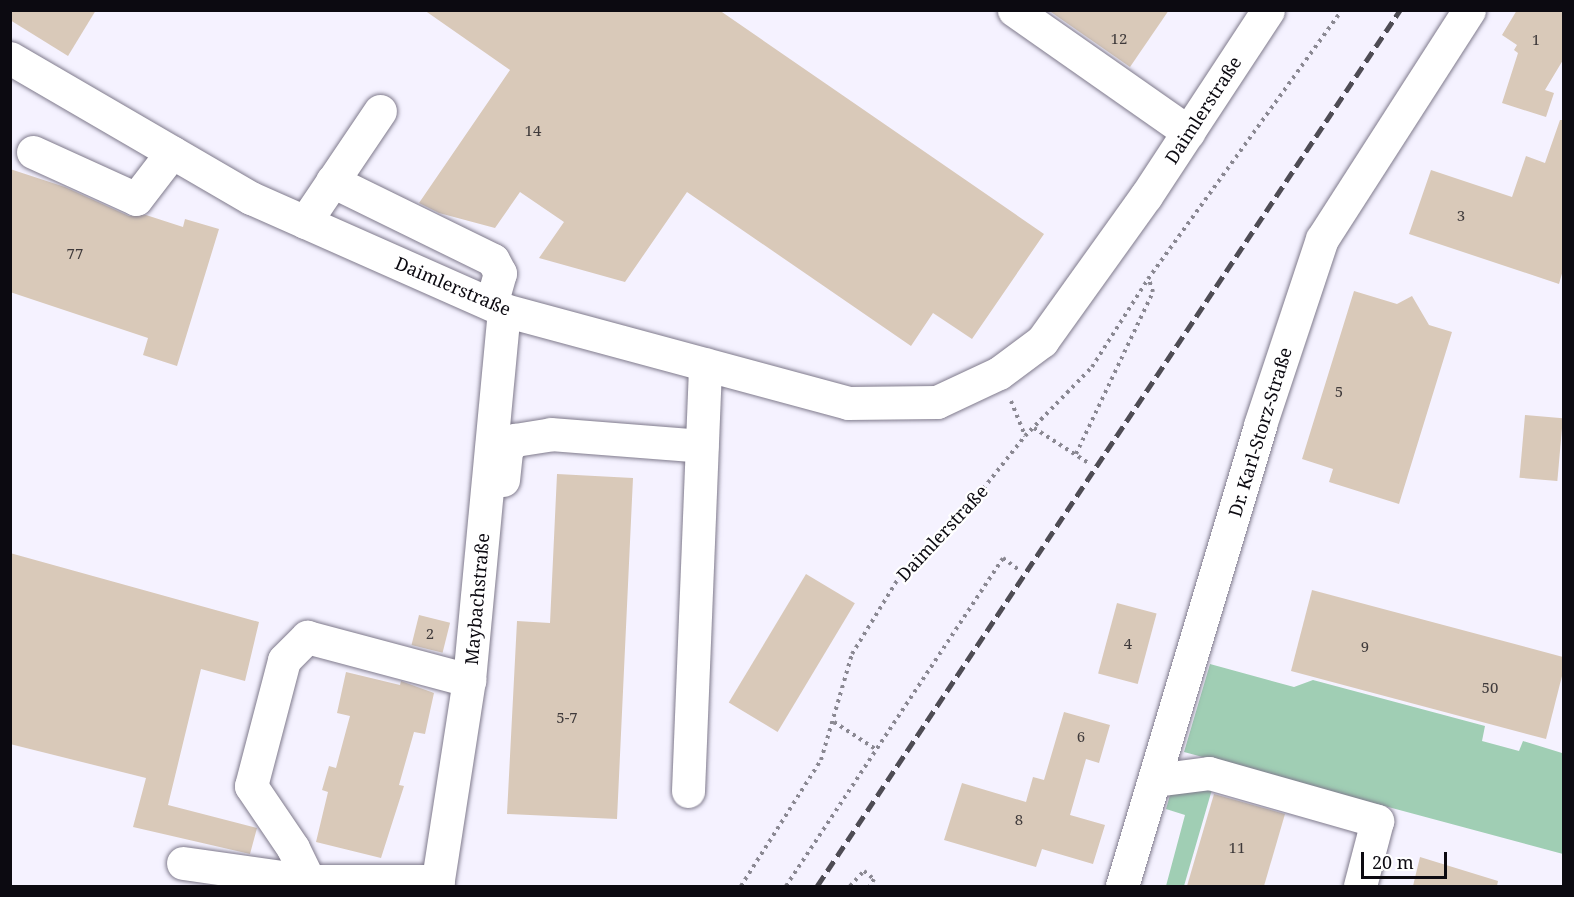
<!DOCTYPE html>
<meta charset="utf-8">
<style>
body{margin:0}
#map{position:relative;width:1574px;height:897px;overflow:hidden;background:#f5f2ff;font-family:"Noto Serif",serif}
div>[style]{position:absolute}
.green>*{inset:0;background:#a0ceb4}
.building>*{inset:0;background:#d9c9b9;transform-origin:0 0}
.path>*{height:4px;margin-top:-2px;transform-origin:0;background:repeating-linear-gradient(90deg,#8a8892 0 3px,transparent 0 7.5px)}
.roads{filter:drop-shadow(0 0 2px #7f7a8c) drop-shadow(0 0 2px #7f7a8c)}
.minor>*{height:33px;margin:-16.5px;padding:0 16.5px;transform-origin:16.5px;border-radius:16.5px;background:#fff}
.rail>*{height:4.5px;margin-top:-2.25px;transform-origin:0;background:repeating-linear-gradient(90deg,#4e4c54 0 12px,transparent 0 18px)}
span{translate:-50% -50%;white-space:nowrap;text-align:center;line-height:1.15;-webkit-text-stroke:4.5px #fff;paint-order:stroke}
.number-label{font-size:15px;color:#3f3a3b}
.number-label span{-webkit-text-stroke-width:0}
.street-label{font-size:18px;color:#0c0a11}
.frame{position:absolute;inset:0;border:12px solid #0c0a11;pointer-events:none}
.scale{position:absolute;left:1361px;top:852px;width:86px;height:27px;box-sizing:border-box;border:3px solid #0c0a11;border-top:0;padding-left:8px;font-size:18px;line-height:21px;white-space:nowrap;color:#0c0a11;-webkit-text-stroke:4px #fff;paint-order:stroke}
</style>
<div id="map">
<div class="green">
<div style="clip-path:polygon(1210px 664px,1294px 687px,1313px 680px,1485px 726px,1482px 741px,1519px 751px,1523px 741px,1562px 753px,1563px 748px,1563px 854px,1184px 752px)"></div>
<div style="clip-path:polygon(1193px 785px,1213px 786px,1184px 886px,1166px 886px,1185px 815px,1166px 809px,1170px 795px)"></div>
</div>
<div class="building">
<div style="clip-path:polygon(10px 10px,96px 10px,68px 56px,10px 20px)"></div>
<div style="clip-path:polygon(424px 10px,719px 10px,1044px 234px,972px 339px,933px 313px,911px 346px,687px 192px,625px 282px,539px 258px,564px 222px,520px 192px,495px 228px,439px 213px,419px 203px,510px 70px)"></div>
<div style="clip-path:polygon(1048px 10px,1169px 10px,1130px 67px)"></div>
<div style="clip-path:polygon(1517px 10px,1563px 10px,1563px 60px,1545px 90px,1554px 93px,1546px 117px,1502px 103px,1518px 53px,1514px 50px,1517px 45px,1502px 35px)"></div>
<div style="clip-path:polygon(1560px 120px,1563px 120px,1563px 270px,1559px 284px,1409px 234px,1431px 170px,1512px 197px,1526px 156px,1545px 163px)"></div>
<div style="clip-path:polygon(10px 169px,65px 187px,129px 216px,146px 215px,183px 227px,185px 219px,219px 229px,177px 366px,143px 355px,148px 338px,10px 292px)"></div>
<div style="clip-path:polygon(1354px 291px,1397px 304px,1412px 296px,1429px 325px,1452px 332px,1399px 504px,1329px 482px,1333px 469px,1302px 459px)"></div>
<div style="left:1525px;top:415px;width:38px;height:63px;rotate:5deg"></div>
<div style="clip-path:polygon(557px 474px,633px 478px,617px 819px,507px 814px,517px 621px,550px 623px)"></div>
<div style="clip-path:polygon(10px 553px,259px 622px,245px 681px,201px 669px,168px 805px,257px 828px,250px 854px,133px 827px,146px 778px,10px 744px)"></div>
<div style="left:806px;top:574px;width:57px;height:150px;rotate:31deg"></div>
<div style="clip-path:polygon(1312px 590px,1563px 657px,1563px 672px,1546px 739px,1291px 671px)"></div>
<div style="left:1117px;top:603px;width:41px;height:73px;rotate:15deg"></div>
<div style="left:419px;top:615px;width:32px;height:31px;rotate:14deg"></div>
<div style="clip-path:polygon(346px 672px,400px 685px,401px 681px,434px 693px,425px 734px,414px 732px,399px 785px,404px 786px,381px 858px,316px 842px,328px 792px,322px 790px,329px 766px,336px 768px,350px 716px,337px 713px)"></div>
<div style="clip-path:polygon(1064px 712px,1110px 725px,1099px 763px,1086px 759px,1070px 815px,1105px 825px,1093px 864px,1042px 849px,1036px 867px,944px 840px,962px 783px,1026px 802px,1033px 777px,1044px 780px)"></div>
<div style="clip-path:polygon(1214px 794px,1285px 814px,1264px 886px,1187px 886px)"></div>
<div style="clip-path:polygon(1420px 857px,1498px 881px,1497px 886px,1413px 886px)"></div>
</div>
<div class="path">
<div style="left:1011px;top:401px;width:38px;rotate:68deg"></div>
<div style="left:1034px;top:428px;width:67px;rotate:32.7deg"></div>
<div style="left:1076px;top:454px;width:179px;rotate:-64.6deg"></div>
<div style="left:1153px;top:292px;width:13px;rotate:-108deg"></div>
<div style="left:834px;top:722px;width:51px;rotate:33.1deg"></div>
<div style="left:741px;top:886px;width:149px;rotate:-57.6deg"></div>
<div style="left:821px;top:760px;width:110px;rotate:-73.7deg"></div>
<div style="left:852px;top:654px;width:100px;rotate:-58.5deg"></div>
<div style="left:904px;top:569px;width:76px;rotate:-42.3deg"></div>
<div style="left:960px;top:518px;width:105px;rotate:-51.6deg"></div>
<div style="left:1025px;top:436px;width:96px;rotate:-45.8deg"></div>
<div style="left:1092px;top:367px;width:104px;rotate:-57.5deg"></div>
<div style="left:1148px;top:279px;width:332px;rotate:-54.2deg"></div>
<div style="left:786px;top:886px;width:393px;rotate:-56.5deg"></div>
<div style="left:1003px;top:558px;width:21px;rotate:37deg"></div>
<div style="left:850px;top:886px;width:21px;rotate:-47deg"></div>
<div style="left:864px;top:871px;width:13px;rotate:39deg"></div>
<div style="left:874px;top:879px;width:8px;rotate:120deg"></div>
</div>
<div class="roads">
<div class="minor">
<div style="left:1014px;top:10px;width:213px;rotate:35deg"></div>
<div style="left:10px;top:58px;width:279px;rotate:30.2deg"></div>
<div style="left:251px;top:198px;width:277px;rotate:23.9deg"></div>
<div style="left:504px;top:310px;width:356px;rotate:15.1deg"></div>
<div style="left:848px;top:403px;width:89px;rotate:-0.6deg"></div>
<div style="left:937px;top:402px;width:68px;rotate:-25.1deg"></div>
<div style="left:999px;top:373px;width:54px;rotate:-36.7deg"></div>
<div style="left:1042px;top:341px;width:178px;rotate:-54.4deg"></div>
<div style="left:1146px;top:196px;width:222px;rotate:-56.7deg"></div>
<div style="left:33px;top:152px;width:113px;rotate:24.5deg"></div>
<div style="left:136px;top:199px;width:59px;rotate:-52.5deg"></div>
<div style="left:332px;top:181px;width:179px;rotate:26.1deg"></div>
<div style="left:493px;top:260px;width:15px;rotate:62deg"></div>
<div style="left:500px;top:273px;width:32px;rotate:106deg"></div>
<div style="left:305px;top:222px;width:134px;rotate:-56deg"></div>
<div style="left:503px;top:480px;width:31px;rotate:-84deg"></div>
<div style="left:506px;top:449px;width:13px;rotate:-45deg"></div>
<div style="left:515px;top:440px;width:36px;rotate:-9deg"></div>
<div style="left:551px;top:434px;width:151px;rotate:4.5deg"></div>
<div style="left:1155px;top:780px;width:54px;rotate:-7.4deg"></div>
<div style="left:1209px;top:773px;width:175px;rotate:15.9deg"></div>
<div style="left:1377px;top:821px;width:67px;rotate:104.7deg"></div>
<div style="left:688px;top:791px;width:427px;rotate:-87.7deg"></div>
<div style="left:183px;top:863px;width:127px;rotate:8.1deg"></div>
<div style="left:309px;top:881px;width:129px"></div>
<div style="left:309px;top:881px;width:37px;rotate:-116deg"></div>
<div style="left:293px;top:848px;width:75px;rotate:-124.1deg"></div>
<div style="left:251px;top:786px;width:130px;rotate:-75.3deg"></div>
<div style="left:284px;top:660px;width:33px;rotate:-45deg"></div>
<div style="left:307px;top:637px;width:168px;rotate:14.9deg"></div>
<div style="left:437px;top:886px;width:208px;rotate:-81.2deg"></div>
<div style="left:469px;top:680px;width:372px;rotate:-84.6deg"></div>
<div style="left:1122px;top:886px;width:481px;rotate:-73.3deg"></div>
<div style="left:1260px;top:425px;width:196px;rotate:-71.6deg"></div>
<div style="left:1322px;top:239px;width:272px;rotate:-57.3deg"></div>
</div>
</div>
<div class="rail">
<div style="left:817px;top:886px;width:1052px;rotate:-56.36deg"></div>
</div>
<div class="number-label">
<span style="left:1119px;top:39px">12</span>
<span style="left:1536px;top:40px">1</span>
<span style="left:533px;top:131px">14</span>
<span style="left:1461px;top:216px">3</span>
<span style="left:75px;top:254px">77</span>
<span style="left:1339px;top:392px">5</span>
<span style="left:430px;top:634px">2</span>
<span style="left:1128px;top:644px">4</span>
<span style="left:1365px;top:647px">9</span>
<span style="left:1490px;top:688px">50</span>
<span style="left:567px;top:718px">5-7</span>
<span style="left:1081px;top:737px">6</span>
<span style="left:1019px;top:820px">8</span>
<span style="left:1237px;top:848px">11</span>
</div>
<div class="street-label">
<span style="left:1203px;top:110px;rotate:-57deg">Daimlerstraße</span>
<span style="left:453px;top:286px;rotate:23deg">Daimlerstraße</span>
<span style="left:1260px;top:432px;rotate:-73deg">Dr. Karl-Storz-Straße</span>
<span style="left:942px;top:533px;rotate:-47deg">Daimlerstraße</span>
<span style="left:477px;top:599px;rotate:-85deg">Maybachstraße</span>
</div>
<div class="frame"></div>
<div class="scale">20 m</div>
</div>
